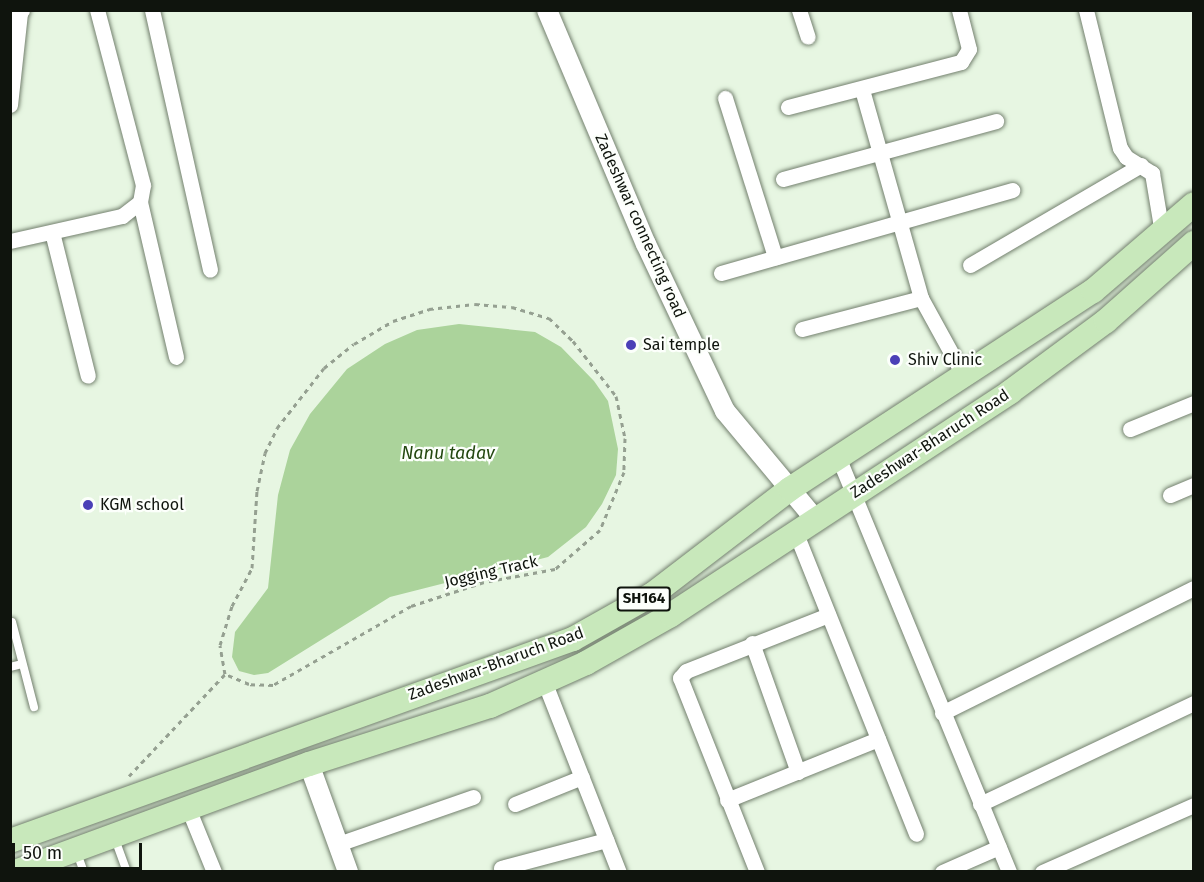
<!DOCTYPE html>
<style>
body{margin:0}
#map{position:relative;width:1204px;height:882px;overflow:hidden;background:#e7f6e2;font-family:"Fira Sans",sans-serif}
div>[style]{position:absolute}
.water>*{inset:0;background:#abd39b}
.path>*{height:3px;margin-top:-1.5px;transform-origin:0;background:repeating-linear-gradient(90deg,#95a091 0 4.5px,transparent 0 9px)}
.roads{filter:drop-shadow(0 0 2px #73806e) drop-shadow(0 0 2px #73806e)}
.service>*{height:8px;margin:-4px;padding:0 4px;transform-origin:4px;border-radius:4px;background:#fff}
.minor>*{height:15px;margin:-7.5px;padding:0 7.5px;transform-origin:7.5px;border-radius:7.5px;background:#fff}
.tertiary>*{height:20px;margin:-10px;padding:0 10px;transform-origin:10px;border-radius:10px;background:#fff}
.primary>*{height:24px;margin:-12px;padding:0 12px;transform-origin:12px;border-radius:12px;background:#c8e8bb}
.dots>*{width:16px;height:16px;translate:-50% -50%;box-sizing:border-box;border:3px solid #fcfffb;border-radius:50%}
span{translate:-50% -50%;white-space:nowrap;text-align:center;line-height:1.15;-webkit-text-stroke:4.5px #fcfffb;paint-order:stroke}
.shield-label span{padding:2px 4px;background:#fcfffb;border:2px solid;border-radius:4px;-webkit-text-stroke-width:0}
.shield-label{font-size:15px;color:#0f140d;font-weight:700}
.street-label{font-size:16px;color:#0f140d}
.poi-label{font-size:16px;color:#0f140d}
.left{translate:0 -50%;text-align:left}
.water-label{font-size:18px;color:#244810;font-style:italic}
.frame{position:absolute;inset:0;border:12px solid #0f140d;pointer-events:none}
.scale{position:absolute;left:12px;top:843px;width:130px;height:27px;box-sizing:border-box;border:3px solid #0f140d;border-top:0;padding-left:8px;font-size:18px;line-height:21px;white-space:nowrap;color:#0f140d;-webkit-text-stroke:4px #fcfffb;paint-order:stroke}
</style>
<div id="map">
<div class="water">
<div style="clip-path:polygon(459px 324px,535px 332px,561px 347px,594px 381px,608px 401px,618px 449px,616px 475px,602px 504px,586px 527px,548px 557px,390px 597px,268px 673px,254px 675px,239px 671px,232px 657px,235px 632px,268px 588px,278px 495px,290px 450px,310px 414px,347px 369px,385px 344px,417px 330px)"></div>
</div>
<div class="path">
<div style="left:475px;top:304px;width:37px;rotate:5deg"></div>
<div style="left:512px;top:307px;width:39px;rotate:17deg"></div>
<div style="left:549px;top:318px;width:33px;rotate:44deg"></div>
<div style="left:573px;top:341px;width:70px;rotate:52deg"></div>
<div style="left:616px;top:396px;width:43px;rotate:77.9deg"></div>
<div style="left:625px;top:438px;width:34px;rotate:92deg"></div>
<div style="left:624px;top:472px;width:63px;rotate:112.5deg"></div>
<div style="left:600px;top:530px;width:60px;rotate:139.1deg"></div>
<div style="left:555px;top:569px;width:72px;rotate:169.6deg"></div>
<div style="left:484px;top:582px;width:77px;rotate:161.8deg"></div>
<div style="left:411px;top:606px;width:159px;rotate:150.2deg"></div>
<div style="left:273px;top:685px;width:24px;rotate:-178deg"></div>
<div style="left:249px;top:684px;width:26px;rotate:-157deg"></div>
<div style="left:225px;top:674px;width:29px;rotate:-100deg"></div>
<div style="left:220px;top:645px;width:41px;rotate:-72.9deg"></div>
<div style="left:232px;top:606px;width:43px;rotate:-62.2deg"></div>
<div style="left:252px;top:568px;width:77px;rotate:-86.3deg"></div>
<div style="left:257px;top:491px;width:39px;rotate:-78deg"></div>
<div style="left:265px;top:453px;width:28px;rotate:-64deg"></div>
<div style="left:277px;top:428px;width:76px;rotate:-51.9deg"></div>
<div style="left:324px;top:368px;width:38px;rotate:-39deg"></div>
<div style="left:354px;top:344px;width:45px;rotate:-30.5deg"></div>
<div style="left:393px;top:321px;width:38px;rotate:-18deg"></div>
<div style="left:429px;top:309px;width:46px;rotate:-6.2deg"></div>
<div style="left:129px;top:776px;width:140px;rotate:-46.7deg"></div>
</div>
<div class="roads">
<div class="service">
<div style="left:12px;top:622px;width:88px;rotate:75.5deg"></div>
<div style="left:10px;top:667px;width:12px;rotate:-14deg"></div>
<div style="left:115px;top:839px;width:35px;rotate:70deg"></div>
<div style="left:77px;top:853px;width:20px;rotate:70deg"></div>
</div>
<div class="minor">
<div style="left:152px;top:10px;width:266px;rotate:77.4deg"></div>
<div style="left:799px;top:10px;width:28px;rotate:72deg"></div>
<div style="left:1086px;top:10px;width:142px;rotate:76.2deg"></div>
<div style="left:1120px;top:148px;width:11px;rotate:56deg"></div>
<div style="left:1126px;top:157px;width:31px;rotate:32deg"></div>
<div style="left:1152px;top:173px;width:61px;rotate:80.5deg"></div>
<div style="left:725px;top:98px;width:167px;rotate:72.5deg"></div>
<div style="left:10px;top:105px;width:93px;rotate:-83.8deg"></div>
<div style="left:788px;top:107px;width:179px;rotate:-14.6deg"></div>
<div style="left:961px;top:62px;width:15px;rotate:-58deg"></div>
<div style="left:969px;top:49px;width:40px;rotate:-104.4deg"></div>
<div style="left:783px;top:179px;width:221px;rotate:-15.2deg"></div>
<div style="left:140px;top:202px;width:159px;rotate:76.9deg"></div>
<div style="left:52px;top:232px;width:148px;rotate:76deg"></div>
<div style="left:10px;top:241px;width:115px;rotate:-12.6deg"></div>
<div style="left:122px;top:216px;width:23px;rotate:-38deg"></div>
<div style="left:140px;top:202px;width:17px;rotate:-80deg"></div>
<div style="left:143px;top:185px;width:181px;rotate:-104.7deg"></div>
<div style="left:970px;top:265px;width:198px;rotate:-30.3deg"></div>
<div style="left:721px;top:273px;width:303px;rotate:-15.9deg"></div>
<div style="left:921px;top:298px;width:91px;rotate:61.2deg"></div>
<div style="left:802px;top:329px;width:123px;rotate:-14.6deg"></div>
<div style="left:921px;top:298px;width:217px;rotate:-105.8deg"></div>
<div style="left:1130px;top:429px;width:69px;rotate:-22.1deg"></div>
<div style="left:839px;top:459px;width:447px;rotate:67.6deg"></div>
<div style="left:1170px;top:495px;width:26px;rotate:-23deg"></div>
<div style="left:795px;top:531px;width:326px;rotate:68.2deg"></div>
<div style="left:752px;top:643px;width:137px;rotate:70.4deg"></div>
<div style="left:544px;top:681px;width:205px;rotate:68.6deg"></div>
<div style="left:942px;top:713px;width:281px;rotate:-26.4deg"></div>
<div style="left:727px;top:800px;width:163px;rotate:-22deg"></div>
<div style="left:515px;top:804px;width:72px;rotate:-21.9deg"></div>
<div style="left:980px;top:804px;width:237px;rotate:-25.3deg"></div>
<div style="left:188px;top:808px;width:69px;rotate:67.9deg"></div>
<div style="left:338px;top:844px;width:143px;rotate:-19.2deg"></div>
<div style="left:501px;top:868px;width:109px;rotate:-14.9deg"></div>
<div style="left:757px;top:872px;width:209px;rotate:-111.6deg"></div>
<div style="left:680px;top:678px;width:9px;rotate:-49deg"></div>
<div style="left:686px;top:671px;width:153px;rotate:-21.5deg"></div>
<div style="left:942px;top:872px;width:62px;rotate:-23.7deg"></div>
<div style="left:1042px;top:872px;width:166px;rotate:-23.8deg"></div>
</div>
<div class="tertiary">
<div style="left:547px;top:10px;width:254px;rotate:67.1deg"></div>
<div style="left:646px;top:244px;width:185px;rotate:64.7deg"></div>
<div style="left:725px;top:411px;width:141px;rotate:50.2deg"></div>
<div style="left:10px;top:14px;width:11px;rotate:-22deg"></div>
<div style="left:309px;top:764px;width:115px;rotate:70.1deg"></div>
</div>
<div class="primary">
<div style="left:10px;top:841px;width:598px;rotate:-19.74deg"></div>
<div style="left:573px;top:639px;width:92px;rotate:-29.4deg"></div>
<div style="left:653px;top:594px;width:173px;rotate:-37.5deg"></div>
<div style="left:790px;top:489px;width:362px;rotate:-33.2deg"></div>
<div style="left:1093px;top:291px;width:133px;rotate:-40.7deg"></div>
<div style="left:15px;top:872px;width:313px;rotate:-20.2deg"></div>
<div style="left:309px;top:764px;width:190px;rotate:-17.8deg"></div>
<div style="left:490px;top:706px;width:105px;rotate:-24.1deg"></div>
<div style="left:586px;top:663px;width:98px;rotate:-29.5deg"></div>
<div style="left:671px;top:615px;width:406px;rotate:-33.3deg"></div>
<div style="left:1010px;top:392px;width:119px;rotate:-36.5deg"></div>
<div style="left:1106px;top:321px;width:118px;rotate:-41.6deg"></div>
</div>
</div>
<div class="dots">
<div style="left:631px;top:345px;background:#4b40b7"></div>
<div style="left:895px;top:360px;background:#4b40b7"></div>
<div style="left:88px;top:505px;background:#4b40b7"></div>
</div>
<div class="shield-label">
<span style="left:644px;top:599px">SH164</span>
</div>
<div class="street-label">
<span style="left:640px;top:226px;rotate:66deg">Zadeshwar connecting road</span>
<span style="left:930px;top:444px;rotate:-33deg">Zadeshwar-Bharuch Road</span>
<span style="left:491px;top:572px;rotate:-13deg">Jogging Track</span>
<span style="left:496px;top:664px;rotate:-20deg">Zadeshwar-Bharuch Road</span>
</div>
<div class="poi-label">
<span class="left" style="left:643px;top:345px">Sai temple</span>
<span class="left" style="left:908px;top:360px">Shiv Clinic</span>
<span class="left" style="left:100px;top:505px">KGM school</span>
</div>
<div class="water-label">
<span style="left:448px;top:453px">Nanu tadav</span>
</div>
<div class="frame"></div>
<div class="scale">50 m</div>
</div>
